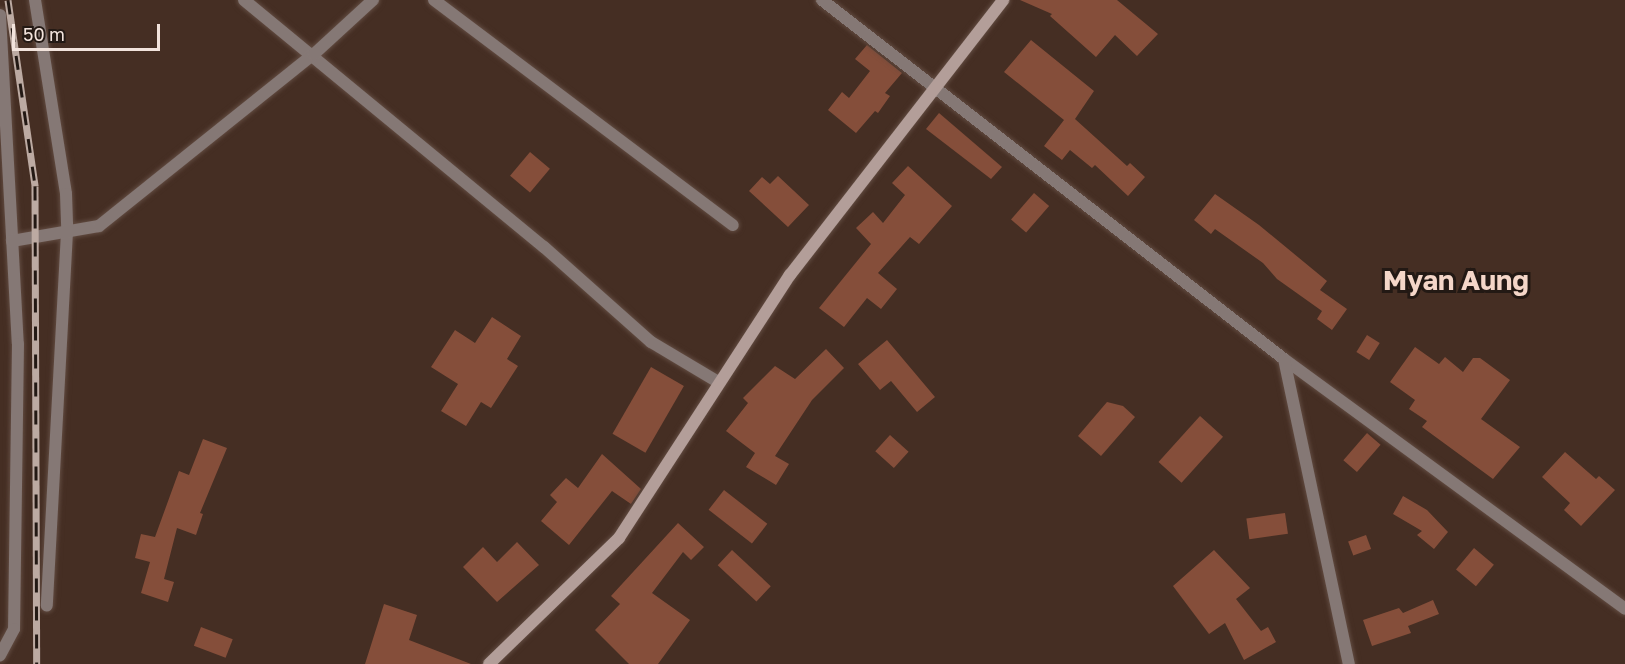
<!DOCTYPE html>
<style>
body{margin:0}
#map{position:relative;width:1625px;height:664px;overflow:hidden;background:#452e23;font-family:"Golos Text",sans-serif}
div>[style]{position:absolute}
.building>*{inset:0;background:#854e3a;transform-origin:0 0}
.roads{filter:drop-shadow(0 0 2px #614b41) drop-shadow(0 0 2px #614b41)}
.street>*{height:12px;margin:-6px;padding:0 6px;transform-origin:6px;border-radius:6px;background:#857875}
.secondary>*{height:12px;margin:-6px;padding:0 6px;transform-origin:6px;border-radius:6px;background:#b39e99}
.rail>*{height:7px;margin-top:-3.5px;transform-origin:0;background:repeating-linear-gradient(90deg,#231914 0 14px,#bcaaa2 0 28px);box-sizing:border-box;border-block:2px solid #bcaaa2}
span{translate:-50% -50%;white-space:nowrap;text-align:center;line-height:1.15;-webkit-text-stroke:6px #231914;paint-order:stroke}
.district-label{font-size:27px;color:#f4d6c8;font-weight:700}
.scale{position:absolute;left:12px;top:24px;width:148px;height:27px;box-sizing:border-box;border:3px solid #f2e3dc;border-top:0;padding-left:8px;font-size:18px;line-height:21px;white-space:nowrap;color:#f2e3dc;-webkit-text-stroke:4px #231914;paint-order:stroke}
</style>
<div id="map">
<div class="building">
<div style="clip-path:polygon(1020px 0,1117px 0,1158px 34px,1137px 56px,1115px 35px,1096px 57px,1050px 16px,1052px 14px)"></div>
<div style="clip-path:polygon(1031px 40px,1094px 91px,1075px 119px,1127px 166px,1130px 163px,1145px 177px,1128px 196px,1095px 165px,1092px 168px,1070px 150px,1062px 160px,1044px 146px,1064px 120px,1004px 72px)"></div>
<div style="clip-path:polygon(867px 45px,902px 73px,885px 93px,890px 96px,878px 113px,875px 111px,856px 133px,828px 110px,842px 92px,849px 98px,870px 71px,855px 59px)"></div>
<div style="clip-path:polygon(939px 113px,1002px 167px,991px 179px,926px 129px)"></div>
<div style="left:530px;top:152px;width:26px;height:31px;rotate:40deg"></div>
<div style="clip-path:polygon(908px 166px,952px 206px,919px 244px,910px 237px,878px 273px,897px 289px,881px 309px,867px 298px,844px 327px,819px 308px,871px 244px,856px 228px,873px 212px,883px 223px,905px 195px,892px 183px)"></div>
<div style="clip-path:polygon(778px 176px,809px 205px,788px 227px,749px 191px,762px 177px,770px 184px)"></div>
<div style="left:1034px;top:193px;width:20px;height:35px;rotate:41deg"></div>
<div style="clip-path:polygon(1215px 194px,1259px 225px,1327px 281px,1320px 290px,1347px 309px,1332px 330px,1317px 319px,1322px 311px,1277px 279px,1263px 263px,1215px 229px,1211px 234px,1194px 220px)"></div>
<div style="clip-path:polygon(492px 317px,521px 336px,507px 359px,518px 366px,491px 408px,481px 402px,466px 426px,441px 411px,458px 384px,431px 367px,455px 330px,475px 343px)"></div>
<div style="left:1367px;top:335px;width:15px;height:20px;rotate:32deg"></div>
<div style="clip-path:polygon(887px 340px,935px 397px,917px 412px,891px 381px,880px 390px,858px 364px)"></div>
<div style="clip-path:polygon(1415px 347px,1439px 364px,1445px 357px,1463px 372px,1473px 358px,1480px 358px,1510px 380px,1481px 419px,1520px 447px,1493px 479px,1422px 427px,1427px 421px,1409px 409px,1415px 400px,1390px 382px)"></div>
<div style="clip-path:polygon(826px 349px,844px 368px,812px 400px,775px 456px,789px 464px,776px 485px,746px 467px,755px 453px,726px 431px,748px 403px,743px 398px,775px 366px,795px 379px)"></div>
<div style="left:651px;top:367px;width:38px;height:77px;rotate:30deg"></div>
<div style="clip-path:polygon(1107px 402px,1123px 406px,1135px 417px,1101px 456px,1078px 436px)"></div>
<div style="left:1200px;top:416px;width:31px;height:62px;rotate:42deg"></div>
<div style="left:1367px;top:433px;width:18px;height:36px;rotate:41deg"></div>
<div style="left:890px;top:435px;width:25px;height:22px;rotate:42deg"></div>
<div style="clip-path:polygon(203px 439px,227px 448px,200px 513px,203px 514px,196px 535px,177px 528px,164px 579px,174px 582px,168px 602px,141px 593px,150px 562px,135px 558px,141px 534px,155px 537px,179px 471px,189px 475px)"></div>
<div style="clip-path:polygon(1565px 452px,1596px 479px,1599px 476px,1615px 490px,1581px 526px,1564px 510px,1570px 503px,1542px 477px)"></div>
<div style="clip-path:polygon(602px 454px,641px 489px,631px 504px,612px 491px,569px 545px,541px 521px,557px 502px,550px 495px,566px 478px,578px 488px)"></div>
<div style="left:724px;top:490px;width:55px;height:25px;rotate:38deg"></div>
<div style="clip-path:polygon(1403px 496px,1427px 510px,1448px 532px,1434px 549px,1417px 535px,1422px 531px,1393px 514px)"></div>
<div style="left:1285px;top:513px;width:21px;height:39px;rotate:82deg"></div>
<div style="clip-path:polygon(678px 523px,704px 547px,691px 560px,683px 552px,652px 593px,690px 620px,658px 664px,629px 664px,595px 630px,620px 604px,611px 596px)"></div>
<div style="left:1366px;top:535px;width:15px;height:19px;rotate:70deg"></div>
<div style="clip-path:polygon(517px 542px,539px 565px,497px 602px,463px 567px,483px 547px,497px 562px)"></div>
<div style="left:1474px;top:548px;width:26px;height:28px;rotate:40deg"></div>
<div style="left:732px;top:550px;width:53px;height:21px;rotate:43deg"></div>
<div style="clip-path:polygon(1214px 550px,1250px 588px,1236px 599px,1261px 631px,1268px 627px,1276px 642px,1244px 660px,1225px 623px,1209px 634px,1173px 586px)"></div>
<div style="clip-path:polygon(1433px 600px,1439px 614px,1408px 626px,1411px 633px,1372px 646px,1363px 620px,1399px 608px,1403px 613px)"></div>
<div style="clip-path:polygon(384px 604px,417px 615px,409px 640px,471px 664px,365px 664px)"></div>
<div style="left:201px;top:627px;width:34px;height:20px;rotate:21deg"></div>
</div>
<div class="roads">
<div class="street">
<div style="left:35px;top:0;width:196px;rotate:80.9deg"></div>
<div style="left:66px;top:194px;width:38px;rotate:88deg"></div>
<div style="left:67px;top:232px;width:374px;rotate:93.1deg"></div>
<div style="left:244px;top:0;width:389px;rotate:39.5deg"></div>
<div style="left:544px;top:247px;width:143px;rotate:41.6deg"></div>
<div style="left:651px;top:342px;width:78px;rotate:30.8deg"></div>
<div style="left:434px;top:0;width:374px;rotate:37deg"></div>
<div style="left:822px;top:0;width:585px;rotate:37.85deg"></div>
<div style="left:1284px;top:359px;width:423px;rotate:36.2deg"></div>
<div style="left:0;top:15px;width:329px;rotate:86.9deg"></div>
<div style="left:18px;top:344px;width:285px;rotate:90.8deg"></div>
<div style="left:14px;top:629px;width:30px;rotate:118deg"></div>
<div style="left:12px;top:241px;width:88px;rotate:-9.8deg"></div>
<div style="left:99px;top:226px;width:275px;rotate:-38.7deg"></div>
<div style="left:314px;top:54px;width:80px;rotate:-42.5deg"></div>
<div style="left:1284px;top:359px;width:312px;rotate:78deg"></div>
</div>
<div class="secondary">
<div style="left:489px;top:664px;width:181px;rotate:-44.1deg"></div>
<div style="left:619px;top:538px;width:314px;rotate:-57deg"></div>
<div style="left:790px;top:275px;width:348px;rotate:-52.2deg"></div>
</div>
</div>
<div class="rail">
<div style="left:8px;top:0;width:188px;rotate:81.7deg"></div>
<div style="left:35px;top:186px;width:478px;rotate:89.8deg"></div>
</div>
<div class="district-label">
<span style="left:1456px;top:281px">Myan Aung</span>
</div>
<div class="scale">50 m</div>
</div>
